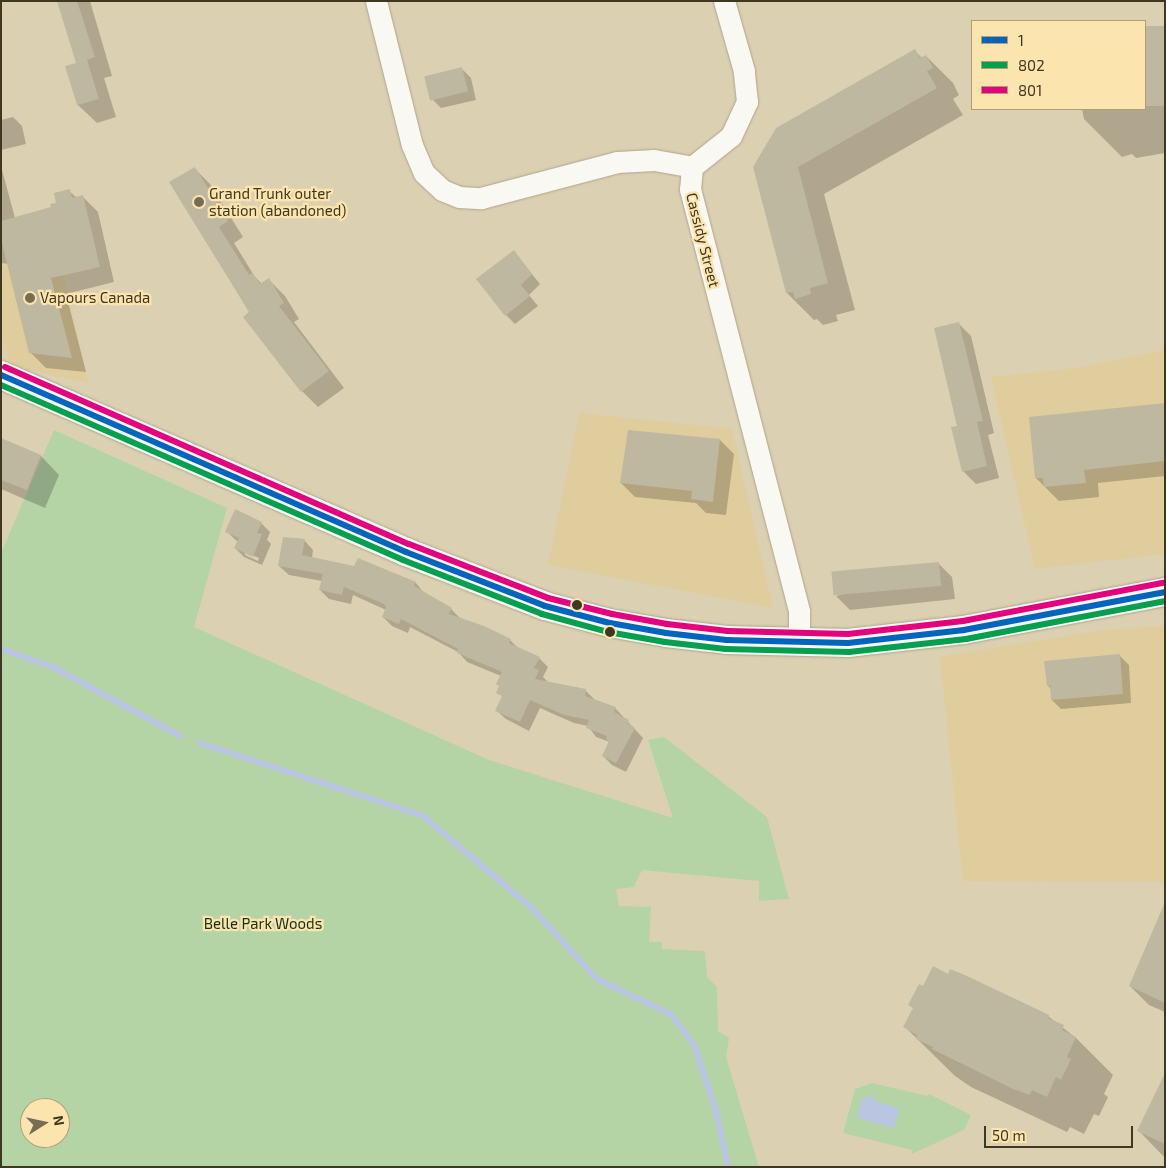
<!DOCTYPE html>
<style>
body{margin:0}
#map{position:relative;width:1166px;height:1168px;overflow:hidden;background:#dcd0b2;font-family:"Exo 2",sans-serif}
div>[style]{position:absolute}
.built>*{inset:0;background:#e0cd9d}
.green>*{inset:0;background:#b4d4a6}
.water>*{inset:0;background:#bac5e2}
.shadow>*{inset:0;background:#0003}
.stream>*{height:6px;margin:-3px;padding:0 3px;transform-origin:3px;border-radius:3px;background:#bac5e2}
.building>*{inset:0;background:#bdb89f;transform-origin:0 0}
.roads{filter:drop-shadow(0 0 1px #afa58e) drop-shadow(0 0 1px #afa58e)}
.street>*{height:21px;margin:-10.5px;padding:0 10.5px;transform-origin:10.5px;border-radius:10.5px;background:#faf8f3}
.secondary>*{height:28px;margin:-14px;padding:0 14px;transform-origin:14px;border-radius:14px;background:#faf8f3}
.bus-1>*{height:6px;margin:-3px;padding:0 3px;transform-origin:3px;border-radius:3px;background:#0065bd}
.bus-2>*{height:6px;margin:-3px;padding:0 3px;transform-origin:3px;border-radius:3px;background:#03a04f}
.bus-3>*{height:6px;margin:-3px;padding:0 3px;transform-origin:3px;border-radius:3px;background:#e5007d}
.dots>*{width:14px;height:14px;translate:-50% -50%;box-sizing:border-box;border:2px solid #fbe4ad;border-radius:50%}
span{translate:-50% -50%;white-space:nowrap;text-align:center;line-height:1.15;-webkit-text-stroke:4.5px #fbe4ad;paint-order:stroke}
.poi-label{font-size:15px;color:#403721}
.left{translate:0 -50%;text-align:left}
.street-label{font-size:15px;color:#403721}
.park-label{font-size:15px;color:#113418}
.frame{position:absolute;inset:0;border:2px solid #403721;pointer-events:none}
.legend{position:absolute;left:971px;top:20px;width:175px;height:90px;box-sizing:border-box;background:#fbe4ad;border:1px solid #b09f75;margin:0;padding:6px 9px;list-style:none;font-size:15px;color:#403721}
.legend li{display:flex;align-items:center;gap:10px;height:25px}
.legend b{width:25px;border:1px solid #b09f75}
.north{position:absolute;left:20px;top:1098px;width:50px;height:50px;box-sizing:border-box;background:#fbe4ad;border:1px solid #b09f75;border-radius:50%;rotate:80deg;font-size:14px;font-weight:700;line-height:20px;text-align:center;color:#403721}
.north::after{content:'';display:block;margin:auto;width:18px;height:22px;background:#776d54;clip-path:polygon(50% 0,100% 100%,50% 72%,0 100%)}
.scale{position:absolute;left:984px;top:1126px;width:149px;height:22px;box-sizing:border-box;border:2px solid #403721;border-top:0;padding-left:6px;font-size:15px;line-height:18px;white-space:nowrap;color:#403721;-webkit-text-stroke:4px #fbe4ad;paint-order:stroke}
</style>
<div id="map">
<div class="built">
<div style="clip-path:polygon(58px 251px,89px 384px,10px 365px,1px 334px,1px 267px)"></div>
<div style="clip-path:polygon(1165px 350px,1165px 554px,1035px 569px,991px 377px,1076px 368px)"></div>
<div style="clip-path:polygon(579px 413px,732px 429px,773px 608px,548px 565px)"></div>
<div style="clip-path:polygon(1165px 626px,1165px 882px,963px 881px,940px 657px,1103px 630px)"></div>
</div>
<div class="green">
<div style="clip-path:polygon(evenodd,54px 430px,227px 508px,194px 627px,489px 760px,673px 818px,648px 740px,664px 737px,767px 817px,789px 899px,759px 901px,759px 881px,642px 870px,634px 887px,616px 889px,619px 906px,651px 907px,649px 942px,662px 942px,662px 949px,705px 951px,707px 977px,717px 987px,718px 1031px,729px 1038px,726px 1057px,759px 1167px,1px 1167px,1px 553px,54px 430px,30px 1108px,60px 1108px,60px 1138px,30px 1138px,30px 1108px)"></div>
<div style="clip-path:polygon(872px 1083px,927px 1096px,929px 1094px,971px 1115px,964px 1130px,912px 1154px,912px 1150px,843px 1133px,855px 1089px)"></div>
</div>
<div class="water">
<div style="clip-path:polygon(866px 1096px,875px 1097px,875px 1101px,899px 1108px,895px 1128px,857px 1118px,862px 1098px,866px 1098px)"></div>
</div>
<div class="shadow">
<div style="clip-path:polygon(58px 1px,90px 1px,112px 76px,104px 78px,116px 117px,97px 123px,78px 105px,66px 67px,78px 63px)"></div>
<div style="clip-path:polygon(1165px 27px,1165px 153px,1136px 158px,1132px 154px,1122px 157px,1084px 119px,1082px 109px,1145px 109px,1145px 32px)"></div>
<div style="clip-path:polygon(915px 51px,922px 58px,926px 56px,953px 83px,959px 95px,953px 99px,963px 115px,824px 194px,855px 310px,836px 315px,838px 321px,823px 325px,817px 319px,814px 320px,787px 293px,755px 167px)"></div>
<div style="clip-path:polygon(462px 69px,471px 78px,476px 100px,441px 108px,432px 99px)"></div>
<div style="clip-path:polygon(13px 117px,22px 126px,26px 144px,1px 150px,1px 120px)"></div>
<div style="clip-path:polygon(1px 166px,15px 218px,53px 208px,69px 191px,77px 198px,83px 197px,98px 212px,114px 282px,66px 294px,86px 372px,46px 368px,30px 352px,9px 264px,1px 263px)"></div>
<div style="clip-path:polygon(194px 168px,210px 184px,243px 237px,234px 243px,255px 277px,262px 284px,269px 280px,285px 296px,299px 319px,294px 322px,344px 388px,318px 407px,302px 391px,244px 317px,251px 312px)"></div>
<div style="clip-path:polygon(514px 252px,540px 284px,529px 295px,538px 306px,515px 324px,506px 315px)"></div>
<div style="clip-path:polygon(958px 323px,971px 336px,994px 433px,988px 435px,999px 478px,976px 484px,963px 471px,959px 426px)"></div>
<div style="clip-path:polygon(1165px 404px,1165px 476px,1098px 483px,1099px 497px,1059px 501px,1036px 478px)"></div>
<div style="clip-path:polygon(1px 440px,41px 456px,59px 475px,45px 508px,1px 489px)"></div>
<div style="clip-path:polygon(720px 440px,734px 454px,726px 515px,706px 513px,696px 503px,635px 497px,621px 483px)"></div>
<div style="clip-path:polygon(evenodd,261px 523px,270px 532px,267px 540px,271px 544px,262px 565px,244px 557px,235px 548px,238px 542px,226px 531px,261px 523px,245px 552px,259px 558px,258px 561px,245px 555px,245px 552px)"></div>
<div style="clip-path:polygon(304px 540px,313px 550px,312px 558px,355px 568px,359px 560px,416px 583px,424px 593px,451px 609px,460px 618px,510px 640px,518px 648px,539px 658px,548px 667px,543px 677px,547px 681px,546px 683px,586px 691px,595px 700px,615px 708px,643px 738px,626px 772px,612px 765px,603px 756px,610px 742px,596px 737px,588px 726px,574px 723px,540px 708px,529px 731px,506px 719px,496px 710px,503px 697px,498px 692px,501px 676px,467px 662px,458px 652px,410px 627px,408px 633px,392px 626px,383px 617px,386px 610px,353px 595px,351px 604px,329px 599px,320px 590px,322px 581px,289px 575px,279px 566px)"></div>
<div style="clip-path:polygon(938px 563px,952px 577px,955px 599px,850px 610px,836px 596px)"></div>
<div style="clip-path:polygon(1120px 656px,1129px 665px,1131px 703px,1061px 709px,1052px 700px,1051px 689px,1048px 686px)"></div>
<div style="clip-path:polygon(1165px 926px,1165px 1012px,1149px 1005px,1130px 986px)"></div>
<div style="clip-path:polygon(910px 1005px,1048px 1016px,1076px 1038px,1113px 1075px,1104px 1094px,1108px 1097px,1099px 1116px,1094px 1114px,1084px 1134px,1070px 1127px,1067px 1132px,971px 1087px,955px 1076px,905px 1027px,914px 1009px)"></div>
<div style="clip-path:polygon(1165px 1076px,1165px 1158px,1139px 1131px)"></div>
</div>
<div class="stream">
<div style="left:1px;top:649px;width:55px;rotate:19.1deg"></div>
<div style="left:53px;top:667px;width:145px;rotate:28.5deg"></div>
<div style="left:200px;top:743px;width:235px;rotate:18.1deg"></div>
<div style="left:423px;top:816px;width:143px;rotate:40.2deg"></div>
<div style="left:532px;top:908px;width:96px;rotate:47.5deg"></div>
<div style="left:597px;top:979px;width:83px;rotate:25.6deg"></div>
<div style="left:672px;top:1015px;width:39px;rotate:54deg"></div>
<div style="left:695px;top:1047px;width:67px;rotate:71.8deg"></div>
<div style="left:716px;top:1111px;width:57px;rotate:77.9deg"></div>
</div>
<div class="building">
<div style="clip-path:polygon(57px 1px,77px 1px,95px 57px,87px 60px,99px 99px,77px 105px,65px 66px,76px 63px)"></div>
<div style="left:1165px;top:26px;width:80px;height:21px;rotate:90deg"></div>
<div style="clip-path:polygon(915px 49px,920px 58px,926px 55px,933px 68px,927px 71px,937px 88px,798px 167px,828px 283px,810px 288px,811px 294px,795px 299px,793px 292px,786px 293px,753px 167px,776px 128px)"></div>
<div style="left:462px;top:67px;width:25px;height:39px;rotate:76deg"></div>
<div style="clip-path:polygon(195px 167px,228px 221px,219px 227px,249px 275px,252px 273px,260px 284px,269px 278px,284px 303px,279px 306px,329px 371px,301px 392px,243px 317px,249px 312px,169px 182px)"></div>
<div style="clip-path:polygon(70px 189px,72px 198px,83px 195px,100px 267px,51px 278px,72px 358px,29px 353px,1px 239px,1px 221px,51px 207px,50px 204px,56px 203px,54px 193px)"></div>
<div style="clip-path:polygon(514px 250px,532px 274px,521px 285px,530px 296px,505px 316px,476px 279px)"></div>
<div style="clip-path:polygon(959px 322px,983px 421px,977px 422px,987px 466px,962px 472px,951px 427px,957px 426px,934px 328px)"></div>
<div style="clip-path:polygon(1165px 403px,1165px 461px,1084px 470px,1086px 483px,1044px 487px,1043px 478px,1035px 478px,1029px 417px)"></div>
<div style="clip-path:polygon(628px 430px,720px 439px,713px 502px,691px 499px,692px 491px,620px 483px)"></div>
<div style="clip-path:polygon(1px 438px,41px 455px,27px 490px,1px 480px)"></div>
<div style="clip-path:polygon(235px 509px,262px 522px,257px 533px,262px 534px,253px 557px,234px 548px,239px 538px,225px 532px)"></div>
<div style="clip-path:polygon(283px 537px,305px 539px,302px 555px,354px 566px,358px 558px,416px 582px,414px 586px,452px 608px,449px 614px,484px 626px,511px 639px,509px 643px,540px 657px,534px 668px,539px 670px,535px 679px,586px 689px,585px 696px,616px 707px,614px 712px,629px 720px,627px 723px,635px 728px,616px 763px,602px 756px,609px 741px,606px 739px,607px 736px,586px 728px,589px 720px,564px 715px,530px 700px,520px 722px,495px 711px,502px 696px,496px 693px,499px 686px,496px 684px,502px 672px,457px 653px,458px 649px,401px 619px,399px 624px,382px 617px,386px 607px,384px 604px,344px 587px,342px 595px,319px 590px,323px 574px,278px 566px)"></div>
<div style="left:939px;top:562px;width:24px;height:108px;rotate:85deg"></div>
<div style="clip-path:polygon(1120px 654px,1123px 694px,1051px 700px,1050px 686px,1047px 686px,1044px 661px)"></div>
<div style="clip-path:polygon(1165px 902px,1165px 1003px,1129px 986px)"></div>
<div style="clip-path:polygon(933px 966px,948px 974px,950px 969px,967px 976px,1049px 1015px,1048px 1018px,1064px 1025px,1062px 1030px,1076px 1037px,1067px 1057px,1071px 1059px,1061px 1080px,1056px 1077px,1047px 1097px,1032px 1090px,1030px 1095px,1013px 1089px,932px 1049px,933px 1047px,916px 1039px,917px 1035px,903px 1027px,913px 1008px,908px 1005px,919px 984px,923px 986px)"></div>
<div style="clip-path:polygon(1165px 1073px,1165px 1144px,1137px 1131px)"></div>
</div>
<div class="roads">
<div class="street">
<div style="left:376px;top:1px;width:148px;rotate:76deg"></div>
<div style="left:412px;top:145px;width:30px;rotate:67deg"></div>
<div style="left:424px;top:173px;width:25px;rotate:43deg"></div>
<div style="left:442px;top:190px;width:18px;rotate:22deg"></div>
<div style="left:459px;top:197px;width:22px;rotate:3deg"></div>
<div style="left:481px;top:198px;width:141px;rotate:-14.8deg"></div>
<div style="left:617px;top:162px;width:37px;rotate:-3deg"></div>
<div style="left:654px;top:160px;width:39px;rotate:10deg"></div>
<div style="left:692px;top:167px;width:22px;rotate:95deg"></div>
<div style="left:690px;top:189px;width:436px;rotate:75.5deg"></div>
<div style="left:799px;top:611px;width:32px;rotate:90deg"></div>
<div style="left:692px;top:167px;width:50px;rotate:-38.5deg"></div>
<div style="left:731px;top:136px;width:38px;rotate:-65deg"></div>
<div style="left:747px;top:102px;width:31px;rotate:-96deg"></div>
<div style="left:744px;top:71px;width:73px;rotate:-105.9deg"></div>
</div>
<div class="secondary">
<div style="left:1px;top:375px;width:442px;rotate:23.6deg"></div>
<div style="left:406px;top:552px;width:149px;rotate:21.2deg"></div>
<div style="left:545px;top:606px;width:67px;rotate:14.7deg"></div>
<div style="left:610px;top:623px;width:57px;rotate:10.1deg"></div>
<div style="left:666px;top:633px;width:61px;rotate:6.5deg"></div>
<div style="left:727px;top:640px;width:121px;rotate:1.4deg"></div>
<div style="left:848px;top:643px;width:117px;rotate:-6.4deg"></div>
<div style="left:964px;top:630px;width:205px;rotate:-10.7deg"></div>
</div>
</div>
<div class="bus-1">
<div style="left:1px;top:375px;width:442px;rotate:23.6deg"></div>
<div style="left:406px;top:552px;width:149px;rotate:21.2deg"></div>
<div style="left:545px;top:606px;width:67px;rotate:14.7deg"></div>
<div style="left:610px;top:623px;width:57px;rotate:10.1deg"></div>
<div style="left:666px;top:633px;width:61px;rotate:6.5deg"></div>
<div style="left:727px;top:640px;width:121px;rotate:1.4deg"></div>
<div style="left:848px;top:643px;width:117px;rotate:-6.4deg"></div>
<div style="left:964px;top:630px;width:205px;rotate:-10.7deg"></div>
</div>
<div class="bus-2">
<div style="left:1px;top:385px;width:438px;rotate:23.5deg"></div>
<div style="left:403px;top:560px;width:149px;rotate:21.2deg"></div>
<div style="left:542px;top:614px;width:68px;rotate:15.3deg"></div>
<div style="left:608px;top:632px;width:58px;rotate:10deg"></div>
<div style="left:665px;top:642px;width:61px;rotate:6.5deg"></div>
<div style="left:726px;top:649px;width:123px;rotate:1.4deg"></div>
<div style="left:849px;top:652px;width:118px;rotate:-6.3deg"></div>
<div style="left:966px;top:639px;width:203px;rotate:-10.8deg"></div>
</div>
<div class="bus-3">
<div style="left:5px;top:367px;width:441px;rotate:23.7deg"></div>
<div style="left:409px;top:544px;width:149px;rotate:21.2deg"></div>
<div style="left:548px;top:598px;width:66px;rotate:14deg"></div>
<div style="left:612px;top:614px;width:56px;rotate:10.3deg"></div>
<div style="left:667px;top:624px;width:61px;rotate:6.5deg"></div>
<div style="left:728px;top:631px;width:120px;rotate:1.4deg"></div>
<div style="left:848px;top:634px;width:116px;rotate:-6.4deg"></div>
<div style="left:963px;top:621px;width:204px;rotate:-10.8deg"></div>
</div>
<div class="dots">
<div style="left:199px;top:202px;background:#776d54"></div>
<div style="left:30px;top:298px;background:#776d54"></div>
<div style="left:577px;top:605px;background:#403721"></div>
<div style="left:610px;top:632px;background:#403721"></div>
</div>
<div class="poi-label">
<span class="left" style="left:209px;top:202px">Grand Trunk outer<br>station (abandoned)</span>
<span class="left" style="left:40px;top:298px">Vapours Canada</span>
</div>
<div class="street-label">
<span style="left:703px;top:240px;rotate:76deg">Cassidy Street</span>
</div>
<div class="park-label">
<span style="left:263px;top:924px">Belle Park Woods</span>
</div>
<div class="frame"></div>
<ul class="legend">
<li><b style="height:6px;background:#0065bd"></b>1</li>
<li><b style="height:6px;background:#03a04f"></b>802</li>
<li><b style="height:6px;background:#e5007d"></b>801</li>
</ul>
<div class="north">N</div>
<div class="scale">50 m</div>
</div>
